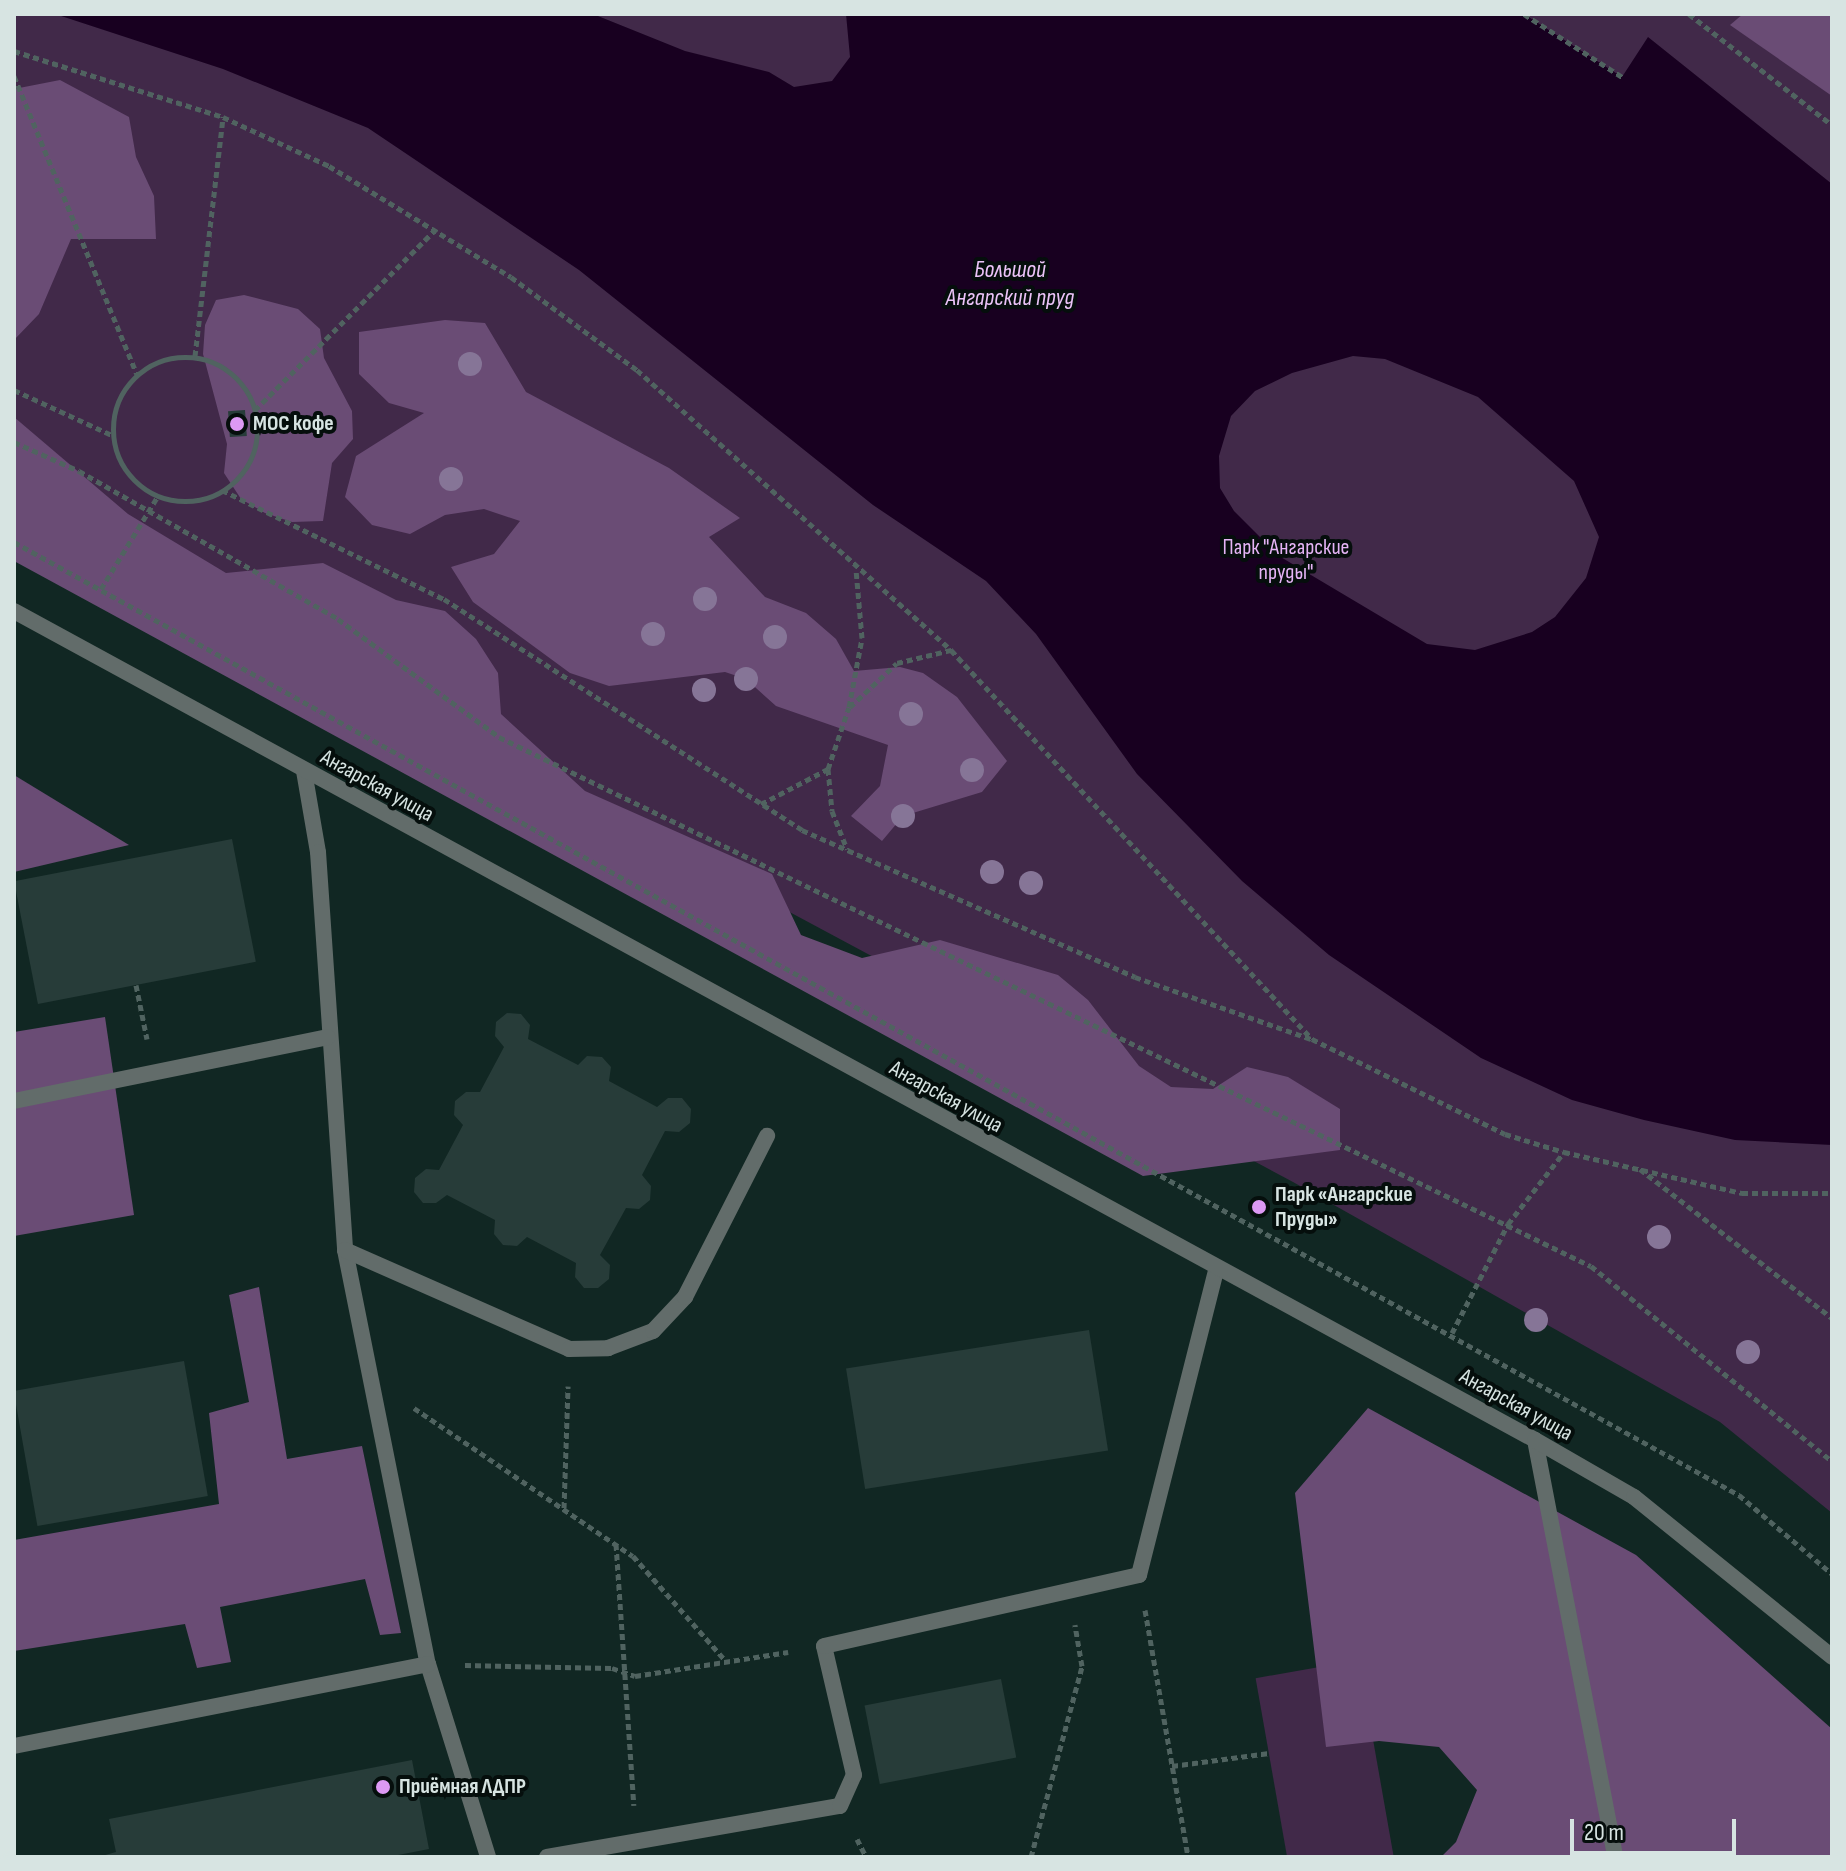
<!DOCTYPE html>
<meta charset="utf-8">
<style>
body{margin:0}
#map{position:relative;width:1846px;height:1871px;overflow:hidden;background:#112723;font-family:"Sofia Sans Condensed",sans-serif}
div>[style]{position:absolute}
.green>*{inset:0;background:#412949;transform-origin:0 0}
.forest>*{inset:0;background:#6a4c75}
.water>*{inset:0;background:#180020}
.building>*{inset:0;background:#273c39;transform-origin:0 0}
.path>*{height:5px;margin-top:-2.5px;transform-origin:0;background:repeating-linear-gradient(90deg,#506360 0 6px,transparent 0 10px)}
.path>.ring{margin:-2.5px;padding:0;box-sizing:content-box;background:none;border:5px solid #506360;border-radius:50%}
.service>*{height:16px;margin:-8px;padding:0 8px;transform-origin:8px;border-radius:8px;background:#626c6a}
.tertiary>*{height:16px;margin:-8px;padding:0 8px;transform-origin:8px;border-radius:8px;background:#626c6a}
.trees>*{width:24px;height:24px;margin:-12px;border-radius:50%;background:#867597}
.dots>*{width:22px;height:22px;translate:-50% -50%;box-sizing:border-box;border:4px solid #050e0c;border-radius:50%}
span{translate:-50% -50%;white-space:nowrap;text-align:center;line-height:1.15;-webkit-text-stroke:8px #050e0c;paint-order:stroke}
.poi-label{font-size:22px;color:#d7e4e2;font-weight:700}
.left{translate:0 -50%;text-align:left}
.park-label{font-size:22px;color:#e5b4f6}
.street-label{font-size:22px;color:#d7e4e2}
.water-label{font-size:24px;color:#ebc3f8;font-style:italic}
.frame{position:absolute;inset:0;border:16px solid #d7e4e2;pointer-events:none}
.scale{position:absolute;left:1570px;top:1819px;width:166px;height:36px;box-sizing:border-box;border:4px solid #d7e4e2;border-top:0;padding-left:10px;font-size:24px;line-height:28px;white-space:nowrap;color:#d7e4e2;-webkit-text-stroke:6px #050e0c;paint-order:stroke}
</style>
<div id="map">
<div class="green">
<div style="clip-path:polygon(14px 14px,1832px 14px,1832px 1513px,1720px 1422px,1293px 1182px,536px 776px,14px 509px)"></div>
<div style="left:1359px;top:1660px;width:200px;height:105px;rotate:80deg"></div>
</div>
<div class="forest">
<div style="clip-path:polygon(1743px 14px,1832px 14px,1832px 96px,1730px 25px)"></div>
<div style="clip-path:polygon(60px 80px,129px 117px,136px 157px,154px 196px,156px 239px,71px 239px,39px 314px,14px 340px,14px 89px)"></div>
<div style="clip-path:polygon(244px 295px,298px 309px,320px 329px,324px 358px,352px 411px,353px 439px,332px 463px,323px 521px,292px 522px,265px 513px,241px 499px,224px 473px,227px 444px,203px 354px,205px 325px,216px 300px)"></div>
<div style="clip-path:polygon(445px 320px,485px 323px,526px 392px,669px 468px,740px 518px,709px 537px,765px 597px,806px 613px,836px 639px,854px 671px,900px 667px,923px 673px,957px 697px,1007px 761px,982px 792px,903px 816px,882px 841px,851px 816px,880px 786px,888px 745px,776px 706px,746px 679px,725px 672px,609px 686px,570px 673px,473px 602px,451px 567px,494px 554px,520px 521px,484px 509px,445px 515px,410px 534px,372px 525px,345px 497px,356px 456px,424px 413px,389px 403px,359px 374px,359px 332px)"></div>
<div style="clip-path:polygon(14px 417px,128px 514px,226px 573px,323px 563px,396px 600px,445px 611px,476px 639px,498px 673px,501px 714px,585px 791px,772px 874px,801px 935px,862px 958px,940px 940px,1058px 975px,1088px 1000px,1139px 1066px,1171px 1087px,1213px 1089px,1247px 1067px,1288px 1077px,1340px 1109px,1340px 1150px,1143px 1176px,14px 561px)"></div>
<div style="clip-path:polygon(14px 775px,129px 845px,14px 872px)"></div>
<div style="clip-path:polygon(105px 1017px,134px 1215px,14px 1236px,14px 1032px)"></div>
<div style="clip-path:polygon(259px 1287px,287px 1459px,362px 1446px,401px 1633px,380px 1635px,365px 1579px,220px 1607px,231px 1662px,197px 1668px,185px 1624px,14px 1651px,14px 1540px,219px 1504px,209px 1413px,249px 1402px,229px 1295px)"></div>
<div style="clip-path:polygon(1368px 1408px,1636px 1555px,1832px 1729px,1832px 1857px,1441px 1857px,1456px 1842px,1477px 1790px,1439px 1747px,1379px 1741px,1326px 1747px,1295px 1493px)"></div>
</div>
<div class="water">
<div style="clip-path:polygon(evenodd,55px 14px,593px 14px,685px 51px,769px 72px,794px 87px,832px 81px,850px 57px,846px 14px,1524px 14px,1622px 77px,1648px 37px,1832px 184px,1832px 1145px,1735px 1140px,1644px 1120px,1572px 1100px,1481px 1058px,1329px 955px,1242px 881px,1137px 774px,1036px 634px,986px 581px,873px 505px,579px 270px,368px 128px,223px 69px,55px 14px,1353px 356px,1385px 359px,1478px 397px,1574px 481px,1599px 537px,1586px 578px,1555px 617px,1532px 632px,1475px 650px,1427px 644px,1279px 556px,1234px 511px,1220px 488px,1219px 456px,1231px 416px,1255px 391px,1292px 373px,1353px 356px)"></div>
</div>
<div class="building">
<div style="left:245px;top:410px;width:26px;height:17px;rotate:86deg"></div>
<div style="left:232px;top:839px;width:125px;height:222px;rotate:79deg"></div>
<div style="clip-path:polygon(507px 1013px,521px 1014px,530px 1025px,528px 1039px,578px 1065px,587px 1056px,602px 1057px,611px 1067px,609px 1081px,657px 1107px,668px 1098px,682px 1098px,691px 1109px,690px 1123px,679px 1132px,665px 1131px,642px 1175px,651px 1186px,650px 1200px,639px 1209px,626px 1208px,600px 1255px,610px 1265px,609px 1279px,598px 1288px,584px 1288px,575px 1277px,576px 1263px,527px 1237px,517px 1246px,503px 1245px,494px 1234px,495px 1220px,447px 1195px,436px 1203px,423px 1203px,414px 1192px,415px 1178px,426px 1169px,439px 1170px,463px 1125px,454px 1115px,455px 1101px,466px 1092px,480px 1092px,504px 1047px,495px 1036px,496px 1022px)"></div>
<div style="left:1089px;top:1330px;width:122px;height:246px;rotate:81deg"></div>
<div style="left:184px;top:1361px;width:137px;height:173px;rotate:80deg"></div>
<div style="left:1001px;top:1679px;width:80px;height:139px;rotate:79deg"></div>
<div style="clip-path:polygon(412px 1760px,429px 1849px,388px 1857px,98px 1857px,116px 1852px,109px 1819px)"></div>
</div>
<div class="path">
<div style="left:1524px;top:14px;width:117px;rotate:32.7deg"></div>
<div style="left:1689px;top:14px;width:181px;rotate:37.8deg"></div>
<div style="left:14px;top:51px;width:219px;rotate:17.5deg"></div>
<div style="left:223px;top:117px;width:117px;rotate:24.8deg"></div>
<div style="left:329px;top:166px;width:213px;rotate:31.4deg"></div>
<div style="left:511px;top:277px;width:157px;rotate:36.4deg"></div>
<div style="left:637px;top:370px;width:421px;rotate:41.7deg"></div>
<div style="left:951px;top:650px;width:531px;rotate:47.14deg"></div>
<div style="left:1312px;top:1039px;width:215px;rotate:26.2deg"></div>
<div style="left:1505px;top:1134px;width:62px;rotate:17deg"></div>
<div style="left:14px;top:76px;width:323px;rotate:67.6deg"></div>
<div style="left:195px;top:356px;width:241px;rotate:-83.3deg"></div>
<div class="ring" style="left:113px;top:357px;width:139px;height:139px"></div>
<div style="left:14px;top:390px;width:110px;rotate:24.7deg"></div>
<div style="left:255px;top:410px;width:259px;rotate:-45deg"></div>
<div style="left:14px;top:442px;width:71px;rotate:24deg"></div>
<div style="left:79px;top:471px;width:298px;rotate:29.7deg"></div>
<div style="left:338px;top:619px;width:200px;rotate:36.2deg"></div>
<div style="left:499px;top:737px;width:1213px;rotate:25.85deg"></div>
<div style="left:1591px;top:1266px;width:310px;rotate:39deg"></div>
<div style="left:222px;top:490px;width:247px;rotate:26.2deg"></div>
<div style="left:444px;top:599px;width:426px;rotate:32.8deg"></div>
<div style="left:802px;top:830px;width:364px;rotate:23.8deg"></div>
<div style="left:1135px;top:977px;width:187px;rotate:19.4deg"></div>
<div style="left:14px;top:542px;width:1971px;rotate:28.92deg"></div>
<div style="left:1739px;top:1495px;width:122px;rotate:40.3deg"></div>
<div style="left:101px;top:589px;width:109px;rotate:-58.5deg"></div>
<div style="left:850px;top:707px;width:64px;rotate:-43.1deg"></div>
<div style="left:897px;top:663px;width:56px;rotate:-13.5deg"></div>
<div style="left:828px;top:769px;width:42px;rotate:84.6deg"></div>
<div style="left:832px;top:811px;width:41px;rotate:68.5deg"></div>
<div style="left:761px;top:804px;width:76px;rotate:-27.6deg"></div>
<div style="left:828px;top:769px;width:65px;rotate:-71.3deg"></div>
<div style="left:849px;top:707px;width:70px;rotate:-79.3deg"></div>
<div style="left:862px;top:638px;width:68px;rotate:-95deg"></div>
<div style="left:136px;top:985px;width:55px;rotate:78.5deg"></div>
<div style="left:1640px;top:1169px;width:243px;rotate:37.8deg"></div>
<div style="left:1452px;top:1333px;width:123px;rotate:-62.8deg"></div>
<div style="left:1508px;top:1224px;width:91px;rotate:-52.1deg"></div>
<div style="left:1564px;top:1152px;width:183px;rotate:13deg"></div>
<div style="left:1742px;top:1193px;width:90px"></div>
<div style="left:414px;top:1408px;width:264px;rotate:34.1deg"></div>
<div style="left:633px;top:1556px;width:140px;rotate:48.5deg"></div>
<div style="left:564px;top:1508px;width:122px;rotate:-88.1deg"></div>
<div style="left:616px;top:1544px;width:262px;rotate:86.1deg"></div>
<div style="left:1145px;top:1610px;width:251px;rotate:80.1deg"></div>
<div style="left:465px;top:1665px;width:147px;rotate:1.2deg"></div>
<div style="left:612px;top:1668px;width:24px;rotate:19deg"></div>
<div style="left:635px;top:1676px;width:155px;rotate:-8.9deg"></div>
<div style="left:1172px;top:1766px;width:98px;rotate:-7.6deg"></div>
<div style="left:857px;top:1839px;width:20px;rotate:63deg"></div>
<div style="left:1031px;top:1857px;width:198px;rotate:-75deg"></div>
<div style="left:1082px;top:1666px;width:42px;rotate:-99.7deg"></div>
</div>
<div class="service">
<div style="left:304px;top:771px;width:82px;rotate:80.2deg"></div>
<div style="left:318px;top:852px;width:399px;rotate:86.1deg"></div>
<div style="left:345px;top:1250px;width:422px;rotate:78.7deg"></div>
<div style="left:428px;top:1664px;width:202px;rotate:72.7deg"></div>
<div style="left:14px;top:1101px;width:320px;rotate:-11.5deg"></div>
<div style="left:345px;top:1250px;width:245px;rotate:23.8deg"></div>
<div style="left:569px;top:1349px;width:39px;rotate:-1deg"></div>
<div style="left:608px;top:1348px;width:48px;rotate:-20.7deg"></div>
<div style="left:653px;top:1331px;width:47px;rotate:-46.7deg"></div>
<div style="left:685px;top:1297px;width:181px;rotate:-63deg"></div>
<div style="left:1535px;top:1440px;width:425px;rotate:79.1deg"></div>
<div style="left:14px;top:1746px;width:422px;rotate:-11.2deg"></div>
<div style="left:547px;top:1857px;width:297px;rotate:-9.9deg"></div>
<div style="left:840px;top:1806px;width:34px;rotate:-66deg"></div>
<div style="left:854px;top:1775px;width:132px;rotate:-103.1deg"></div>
<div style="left:824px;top:1646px;width:323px;rotate:-12.7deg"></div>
<div style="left:1139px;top:1575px;width:315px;rotate:-75.8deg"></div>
</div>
<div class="tertiary">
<div style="left:14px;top:611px;width:1732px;rotate:28.59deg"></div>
<div style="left:1535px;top:1440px;width:114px;rotate:29.9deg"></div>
<div style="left:1634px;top:1497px;width:255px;rotate:38.9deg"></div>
</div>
<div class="trees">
<div style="left:470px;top:364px"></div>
<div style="left:451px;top:479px"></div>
<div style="left:705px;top:599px"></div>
<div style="left:653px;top:634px"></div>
<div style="left:775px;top:637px"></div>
<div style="left:746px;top:679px"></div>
<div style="left:704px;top:690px"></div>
<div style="left:911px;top:714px"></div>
<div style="left:972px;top:770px"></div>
<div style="left:903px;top:816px"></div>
<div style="left:992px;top:872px"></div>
<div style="left:1031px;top:883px"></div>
<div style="left:1659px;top:1237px"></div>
<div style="left:1536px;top:1320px"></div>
<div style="left:1748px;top:1352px"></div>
</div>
<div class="dots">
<div style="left:237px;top:424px;background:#dd99f4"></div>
<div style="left:1259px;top:1207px;background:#dd99f4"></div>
<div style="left:383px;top:1787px;background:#dd99f4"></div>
</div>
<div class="poi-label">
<span class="left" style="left:253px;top:424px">МОС кофе</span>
<span class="left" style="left:1275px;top:1207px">Парк «Ангарские<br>Пруды»</span>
<span class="left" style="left:399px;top:1787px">Приёмная ЛДПР</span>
</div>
<div class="park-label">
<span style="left:1286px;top:560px">Парк "Ангарские<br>пруды"</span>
</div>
<div class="street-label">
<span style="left:377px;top:786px;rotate:29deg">Ангарская улица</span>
<span style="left:946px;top:1097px;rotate:29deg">Ангарская улица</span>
<span style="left:1516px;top:1405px;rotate:29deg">Ангарская улица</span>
</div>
<div class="water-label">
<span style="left:1010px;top:284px">Большой<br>Ангарский пруд</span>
</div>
<div class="frame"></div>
<div class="scale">20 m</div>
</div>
